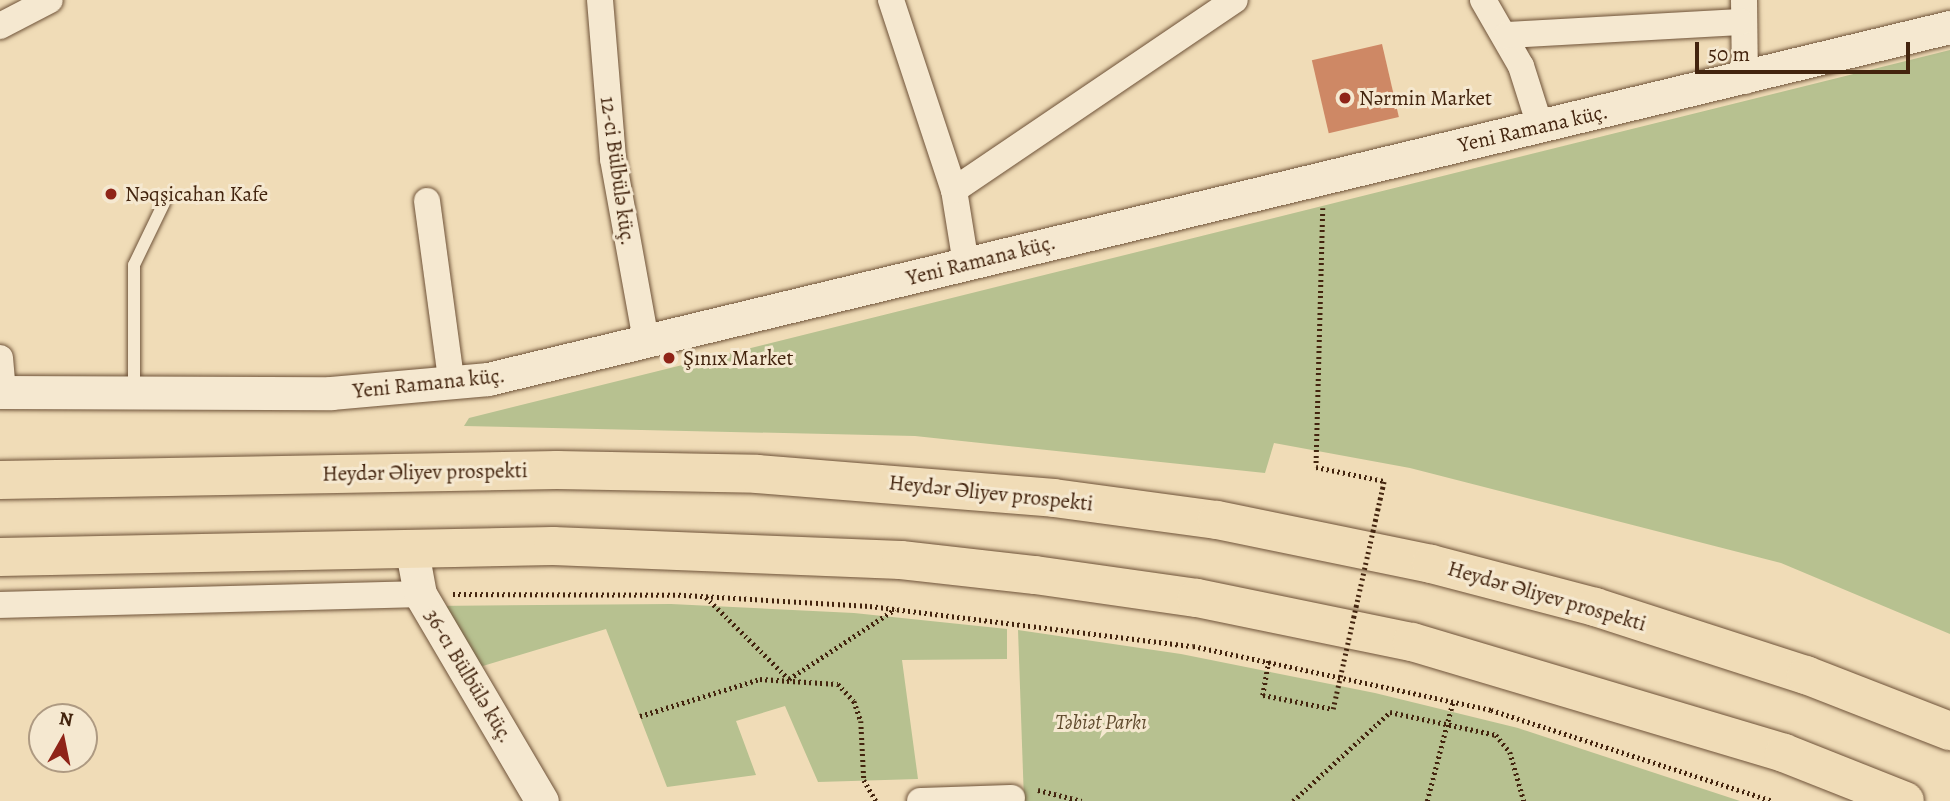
<!DOCTYPE html>
<meta charset="utf-8">
<style>
body{margin:0}
#map{position:relative;width:1950px;height:801px;overflow:hidden;background:#f0dcb7;font-family:Alegreya,serif}
div>[style]{position:absolute}
.green>*{inset:0;background:#b7c190}
.building>*{inset:0;background:#ce8865;transform-origin:0 0}
.path>*{height:4.5px;margin-top:-2.25px;transform-origin:0;background:repeating-linear-gradient(90deg,#43240e 0 2px,transparent 0 5.5px)}
.roads{filter:drop-shadow(0 0 2px #6e5238) drop-shadow(0 0 2px #6e5238)}
.service>*{height:12px;margin:-6px;padding:0 6px;transform-origin:6px;border-radius:6px;background:#f5e8d0}
.minor>*{height:26px;margin:-13px;padding:0 13px;transform-origin:13px;border-radius:13px;background:#f5e8d0}
.tertiary>*{height:33px;margin:-16.5px;padding:0 16.5px;transform-origin:16.5px;border-radius:16.5px;background:#f5e8d0}
.motorway>*{height:38px;margin:-19px;padding:0 19px;transform-origin:19px;border-radius:19px;background:#f0dcb7}
.path-bridge>*{height:4.5px;margin-top:-2.25px;transform-origin:0;background:repeating-linear-gradient(90deg,#43240e 0 2px,transparent 0 5.5px)}
.dots>*{width:19px;height:19px;translate:-50% -50%;box-sizing:border-box;border:4px solid #f5e8d0;border-radius:50%}
span{translate:-50% -50%;white-space:nowrap;text-align:center;line-height:1.15;-webkit-text-stroke:6px #f5e8d0;paint-order:stroke}
.poi-label{font-size:21px;color:#43240e}
.left{translate:0 -50%;text-align:left}
.street-label{font-size:21px;color:#43240e}
.park-label{font-size:21px;color:#604b2e;font-style:italic}
.north{position:absolute;left:28px;top:703px;width:70px;height:70px;box-sizing:border-box;background:#f5e8d0;border:2px solid #ae9a82;border-radius:50%;rotate:9deg;font-size:19px;font-weight:700;line-height:28px;text-align:center;color:#43240e}
.north::after{content:'';display:block;margin:auto;width:24px;height:32px;background:#8f2418;clip-path:polygon(50% 0,100% 100%,50% 72%,0 100%)}
.scale{position:absolute;left:1695px;top:42px;width:215px;height:32px;box-sizing:border-box;border:4px solid #43240e;border-top:0;padding-left:9px;font-size:21px;line-height:24px;white-space:nowrap;color:#43240e;-webkit-text-stroke:5px #f5e8d0;paint-order:stroke}
</style>
<div id="map">
<div class="green">
<div style="clip-path:polygon(1950px 50px,1950px 634px,1781px 563px,1410px 468px,1274px 443px,1265px 473px,915px 436px,464px 426px,469px 418px)"></div>
<div style="clip-path:polygon(671px 604px,854px 613px,1007px 629px,1007px 659px,902px 660px,918px 779px,818px 782px,785px 706px,736px 721px,756px 775px,667px 787px,606px 629px,473px 669px,432px 606px)"></div>
<div style="clip-path:polygon(1018px 630px,1181px 654px,1375px 693px,1518px 728px,1740px 801px,1024px 801px)"></div>
</div>
<div class="building">
<div style="left:1382px;top:44px;width:75px;height:72px;rotate:77deg"></div>
</div>
<div class="path">
<div style="left:1323px;top:208px;width:259px;rotate:91.5deg"></div>
<div style="left:1316px;top:467px;width:69px;rotate:11.6deg"></div>
<div style="left:453px;top:594px;width:231px;rotate:0.2deg"></div>
<div style="left:684px;top:595px;width:186px;rotate:3.4deg"></div>
<div style="left:870px;top:606px;width:325px;rotate:7.1deg"></div>
<div style="left:1193px;top:646px;width:305px;rotate:12.1deg"></div>
<div style="left:1491px;top:710px;width:295px;rotate:17.9deg"></div>
<div style="left:706px;top:597px;width:117px;rotate:44.7deg"></div>
<div style="left:789px;top:679px;width:127px;rotate:-33.4deg"></div>
<div style="left:1269px;top:661px;width:35px;rotate:100deg"></div>
<div style="left:1263px;top:695px;width:71px;rotate:11.3deg"></div>
<div style="left:640px;top:716px;width:126px;rotate:-17.1deg"></div>
<div style="left:760px;top:679px;width:78px;rotate:3.7deg"></div>
<div style="left:838px;top:684px;width:23px;rotate:47deg"></div>
<div style="left:854px;top:701px;width:21px;rotate:71deg"></div>
<div style="left:861px;top:721px;width:59px;rotate:87.1deg"></div>
<div style="left:864px;top:780px;width:24px;rotate:60deg"></div>
<div style="left:1038px;top:790px;width:45px;rotate:14deg"></div>
<div style="left:1293px;top:801px;width:132px;rotate:-42.5deg"></div>
<div style="left:1390px;top:712px;width:108px;rotate:12.2deg"></div>
<div style="left:1496px;top:735px;width:22px;rotate:51deg"></div>
<div style="left:1510px;top:752px;width:51px;rotate:74.1deg"></div>
<div style="left:1427px;top:801px;width:103px;rotate:-75.4deg"></div>
</div>
<div class="roads">
<div class="service">
<div style="left:134px;top:391px;width:126px;rotate:-90deg"></div>
<div style="left:134px;top:265px;width:69px;rotate:-64.2deg"></div>
</div>
<div class="minor">
<div style="left:600px;top:0;width:160px;rotate:85.3deg"></div>
<div style="left:613px;top:159px;width:184px;rotate:79.7deg"></div>
<div style="left:891px;top:0;width:200px;rotate:71.7deg"></div>
<div style="left:954px;top:190px;width:75px;rotate:80.8deg"></div>
<div style="left:1483px;top:0;width:76px;rotate:60.1deg"></div>
<div style="left:1521px;top:66px;width:63px;rotate:72.4deg"></div>
<div style="left:1744px;top:0;width:81px;rotate:89.3deg"></div>
<div style="left:0;top:26px;width:56px;rotate:-27.5deg"></div>
<div style="left:1507px;top:35px;width:234px;rotate:-3.2deg"></div>
<div style="left:954px;top:190px;width:339px;rotate:-34.1deg"></div>
<div style="left:427px;top:201px;width:186px;rotate:82.3deg"></div>
<div style="left:0;top:358px;width:34px;rotate:85deg"></div>
<div style="left:0;top:605px;width:420px;rotate:-1.5deg"></div>
<div style="left:920px;top:801px;width:92px;rotate:-1.9deg"></div>
</div>
<div class="tertiary">
<div style="left:0;top:392px;width:331px;rotate:0.2deg"></div>
<div style="left:331px;top:393px;width:158px;rotate:-5.1deg"></div>
<div style="left:488px;top:379px;width:1504px;rotate:-13.54deg"></div>
<div style="left:411px;top:546px;width:49px;rotate:79.4deg"></div>
<div style="left:420px;top:594px;width:240px;rotate:59.5deg"></div>
</div>
<div class="motorway">
<div style="left:0;top:480px;width:557px;rotate:-1.03deg"></div>
<div style="left:557px;top:470px;width:200px;rotate:1.1deg"></div>
<div style="left:757px;top:474px;width:298px;rotate:4.6deg"></div>
<div style="left:1054px;top:498px;width:164px;rotate:7.7deg"></div>
<div style="left:1217px;top:520px;width:218px;rotate:11.6deg"></div>
<div style="left:1431px;top:564px;width:170px;rotate:14.7deg"></div>
<div style="left:1595px;top:607px;width:222px;rotate:17.9deg"></div>
<div style="left:1806px;top:675px;width:155px;rotate:21.3deg"></div>
<div style="left:0;top:557px;width:553px;rotate:-1.14deg"></div>
<div style="left:553px;top:546px;width:348px;rotate:2.3deg"></div>
<div style="left:901px;top:560px;width:135px;rotate:6.4deg"></div>
<div style="left:1035px;top:575px;width:164px;rotate:8.1deg"></div>
<div style="left:1197px;top:598px;width:219px;rotate:11.6deg"></div>
<div style="left:1412px;top:642px;width:388px;rotate:16.6deg"></div>
<div style="left:1784px;top:753px;width:130px;rotate:21.6deg"></div>
</div>
</div>
<div class="path-bridge">
<div style="left:1333px;top:709px;width:234px;rotate:-77.4deg"></div>
</div>
<div class="dots">
<div style="left:1345px;top:98px;background:#8f2418"></div>
<div style="left:111px;top:194px;background:#8f2418"></div>
<div style="left:669px;top:358px;background:#8f2418"></div>
</div>
<div class="poi-label">
<span class="left" style="left:1359px;top:98px">Nərmin Market</span>
<span class="left" style="left:125px;top:194px">Nəqşicahan Kafe</span>
<span class="left" style="left:683px;top:358px">Şınıx Market</span>
</div>
<div class="street-label">
<span style="left:1533px;top:128px;rotate:-13deg">Yeni Ramana küç.</span>
<span style="left:618px;top:171px;rotate:82deg">12-ci Bülbülə küç.</span>
<span style="left:981px;top:260px;rotate:-14deg">Yeni Ramana küç.</span>
<span style="left:429px;top:383px;rotate:-6deg">Yeni Ramana küç.</span>
<span style="left:425px;top:472px;rotate:-1deg">Heydər Əliyev prospekti</span>
<span style="left:991px;top:493px;rotate:6deg">Heydər Əliyev prospekti</span>
<span style="left:1547px;top:596px;rotate:16deg">Heydər Əliyev prospekti</span>
<span style="left:469px;top:676px;rotate:59deg">36-cı Bülbülə küç.</span>
</div>
<div class="park-label">
<span style="left:1101px;top:722px">Təbiət Parkı</span>
</div>
<div class="north">N</div>
<div class="scale">50 m</div>
</div>
